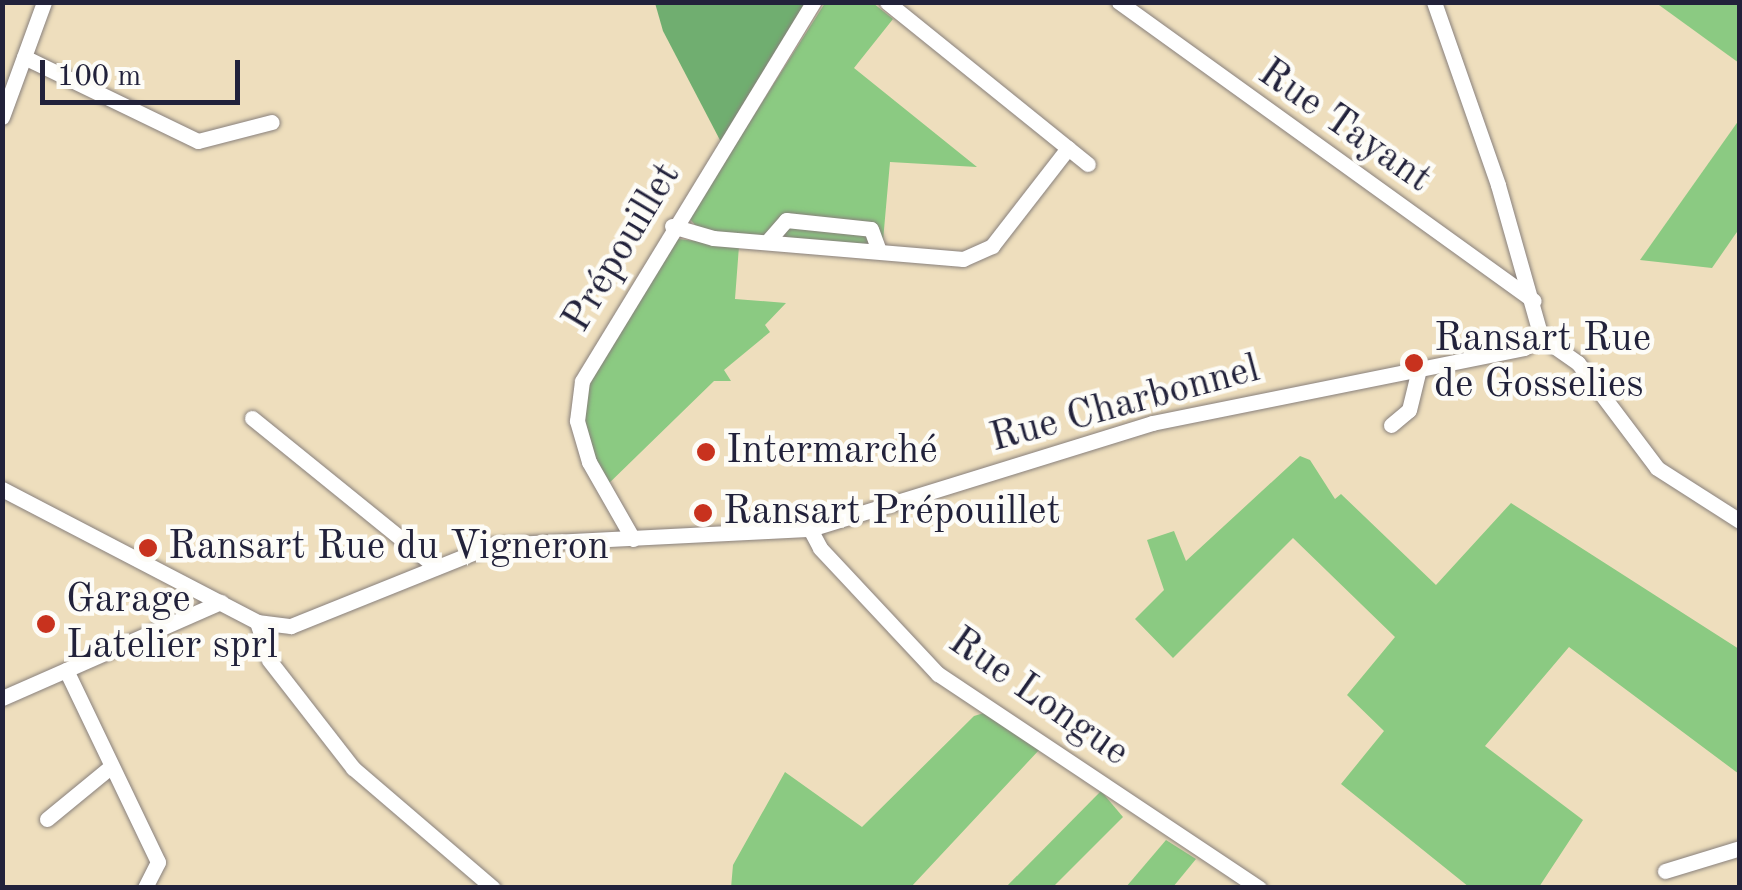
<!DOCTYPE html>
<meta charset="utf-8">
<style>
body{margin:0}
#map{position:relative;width:1742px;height:890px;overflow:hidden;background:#eedebd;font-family:"Old Standard TT",serif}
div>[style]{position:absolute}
.green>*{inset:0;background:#8bca82}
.forest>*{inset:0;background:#70ae70}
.roads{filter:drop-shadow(0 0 2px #88807c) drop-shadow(0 0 2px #88807c)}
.minor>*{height:15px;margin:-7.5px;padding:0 7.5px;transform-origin:7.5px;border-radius:7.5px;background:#fff}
.dots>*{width:28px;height:28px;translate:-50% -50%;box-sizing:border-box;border:5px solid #fdfcf7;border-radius:50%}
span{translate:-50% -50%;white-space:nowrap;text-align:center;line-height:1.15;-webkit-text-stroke:9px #fdfcf7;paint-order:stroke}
.street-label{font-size:40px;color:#22223b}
.poi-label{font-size:40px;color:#22223b}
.left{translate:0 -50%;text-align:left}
.frame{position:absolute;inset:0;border:5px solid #22223b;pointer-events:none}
.scale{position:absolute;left:40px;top:60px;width:200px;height:45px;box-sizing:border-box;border:5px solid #22223b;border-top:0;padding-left:12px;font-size:30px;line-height:35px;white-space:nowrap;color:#22223b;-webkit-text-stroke:8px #fdfcf7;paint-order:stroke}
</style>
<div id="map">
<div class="green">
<div style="clip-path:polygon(1662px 2px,1739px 3px,1739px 63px,1659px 5px)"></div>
<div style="clip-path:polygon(825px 3px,873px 3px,893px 19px,854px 68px,977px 167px,890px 162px,882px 252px,705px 236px,689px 218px)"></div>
<div style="clip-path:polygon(1739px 120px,1739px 229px,1712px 268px,1640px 260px)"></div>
<div style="clip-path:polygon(670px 238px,739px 246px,735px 299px,786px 303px,765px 325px,770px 332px,724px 370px,731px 381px,714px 381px,602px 490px,577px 421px,597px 365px)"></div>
<div style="clip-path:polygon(1300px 456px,1310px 460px,1335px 499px,1341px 494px,1436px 585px,1511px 503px,1739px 649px,1739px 774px,1569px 647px,1485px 746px,1583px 820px,1539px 887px,1469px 887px,1341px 784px,1384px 731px,1347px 695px,1395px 637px,1293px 538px,1173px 658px,1135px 619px,1164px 590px,1147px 540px,1174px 531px,1186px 561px)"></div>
<div style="clip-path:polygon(987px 712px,1040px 749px,911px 887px,731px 888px,733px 865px,785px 772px,862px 827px,974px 716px)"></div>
<div style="clip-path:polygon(1101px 791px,1123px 817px,1053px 887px,1005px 888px)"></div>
<div style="clip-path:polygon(1166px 840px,1196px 859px,1173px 887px,1126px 887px)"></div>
</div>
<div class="forest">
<div style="clip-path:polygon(655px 3px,813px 3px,722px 144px,663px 31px)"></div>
</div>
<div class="roads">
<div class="minor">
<div style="left:887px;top:2px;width:258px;rotate:38.9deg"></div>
<div style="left:1119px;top:2px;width:511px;rotate:35.77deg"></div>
<div style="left:1434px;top:2px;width:194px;rotate:70.7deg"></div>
<div style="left:1498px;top:185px;width:158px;rotate:74.2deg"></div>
<div style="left:24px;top:57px;width:193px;rotate:25.8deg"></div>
<div style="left:198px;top:141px;width:76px;rotate:-14.4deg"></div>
<div style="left:2px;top:117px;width:122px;rotate:-69.9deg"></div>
<div style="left:672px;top:226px;width:43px;rotate:16.3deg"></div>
<div style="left:713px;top:238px;width:251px;rotate:4.8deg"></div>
<div style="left:963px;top:259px;width:32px;rotate:-24deg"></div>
<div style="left:992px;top:246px;width:124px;rotate:-52.2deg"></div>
<div style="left:767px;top:242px;width:29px;rotate:-49deg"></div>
<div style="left:786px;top:220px;width:85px;rotate:6deg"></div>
<div style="left:871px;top:229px;width:23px;rotate:70deg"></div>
<div style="left:1541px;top:337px;width:45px;rotate:35.1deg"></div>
<div style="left:1578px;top:363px;width:131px;rotate:53deg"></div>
<div style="left:1657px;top:468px;width:98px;rotate:32.6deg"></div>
<div style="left:252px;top:418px;width:237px;rotate:39deg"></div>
<div style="left:1391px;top:425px;width:23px;rotate:-40deg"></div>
<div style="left:1409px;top:410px;width:42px;rotate:-76.3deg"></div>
<div style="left:2px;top:489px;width:288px;rotate:27.5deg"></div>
<div style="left:257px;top:622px;width:34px;rotate:7deg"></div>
<div style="left:291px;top:626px;width:217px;rotate:-21.9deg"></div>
<div style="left:492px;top:545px;width:318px;rotate:-2.9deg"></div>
<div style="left:810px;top:529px;width:358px;rotate:-17.2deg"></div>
<div style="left:1152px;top:423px;width:379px;rotate:-11.4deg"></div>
<div style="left:1524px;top:348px;width:20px;rotate:-33deg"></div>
<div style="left:810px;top:529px;width:21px;rotate:62deg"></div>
<div style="left:820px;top:548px;width:173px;rotate:46.9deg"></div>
<div style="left:938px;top:674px;width:386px;rotate:33.7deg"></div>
<div style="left:633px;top:539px;width:89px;rotate:-119.7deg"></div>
<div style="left:589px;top:462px;width:43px;rotate:-106.3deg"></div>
<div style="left:577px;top:421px;width:40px;rotate:-82.9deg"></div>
<div style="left:582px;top:381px;width:444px;rotate:-58.6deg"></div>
<div style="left:257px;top:622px;width:40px;rotate:72deg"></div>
<div style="left:269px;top:660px;width:137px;rotate:52.1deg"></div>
<div style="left:353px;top:768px;width:184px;rotate:40.6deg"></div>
<div style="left:66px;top:670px;width:213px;rotate:64.4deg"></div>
<div style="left:158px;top:862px;width:29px;rotate:117deg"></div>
<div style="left:2px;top:698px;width:239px;rotate:-23.7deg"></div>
<div style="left:47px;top:819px;width:80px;rotate:-39.4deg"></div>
<div style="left:1665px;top:871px;width:78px;rotate:-17deg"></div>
</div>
</div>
<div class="dots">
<div style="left:1414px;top:363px;background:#c8321e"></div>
<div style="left:706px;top:452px;background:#c8321e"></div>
<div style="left:703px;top:513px;background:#c8321e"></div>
<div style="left:148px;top:548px;background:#c8321e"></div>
<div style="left:46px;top:624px;background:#c8321e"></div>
</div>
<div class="street-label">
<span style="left:1344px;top:127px;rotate:35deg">Rue Tayant</span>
<span style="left:623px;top:248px;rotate:-59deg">Prépouillet</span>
<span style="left:1125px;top:405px;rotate:-15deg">Rue Charbonnel</span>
<span style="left:1038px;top:698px;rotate:35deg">Rue Longue</span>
</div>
<div class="poi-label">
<span class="left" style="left:1434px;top:363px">Ransart Rue<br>de Gosselies</span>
<span class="left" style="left:726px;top:452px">Intermarché</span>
<span class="left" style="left:723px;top:513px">Ransart Prépouillet</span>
<span class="left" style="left:168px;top:548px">Ransart Rue du Vigneron</span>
<span class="left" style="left:66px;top:624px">Garage<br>Latelier sprl</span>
</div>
<div class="frame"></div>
<div class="scale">100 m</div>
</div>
